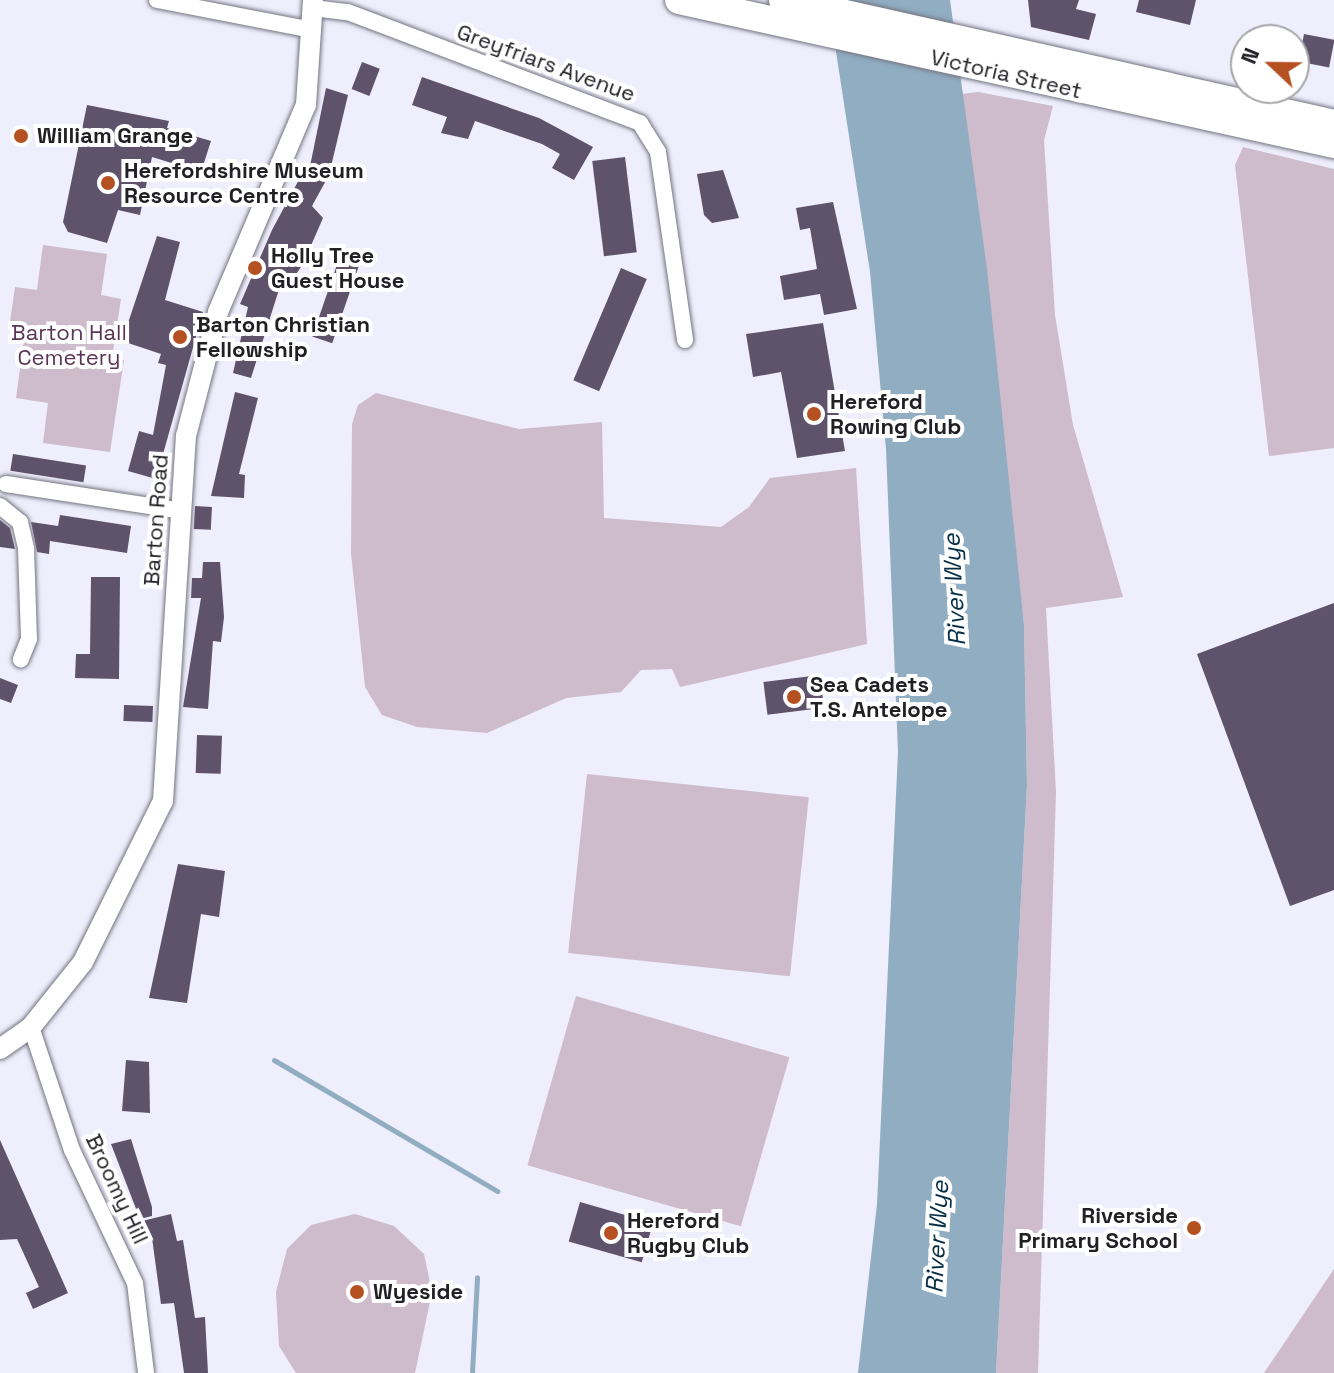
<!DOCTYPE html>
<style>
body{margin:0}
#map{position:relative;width:1334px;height:1373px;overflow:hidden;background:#eeeefc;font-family:"Space Grotesk",sans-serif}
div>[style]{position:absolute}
.green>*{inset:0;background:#cebbcb;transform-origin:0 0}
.water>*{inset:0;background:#91adc1}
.stream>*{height:5px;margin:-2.5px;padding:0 2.5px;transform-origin:2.5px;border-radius:2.5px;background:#91adc1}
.building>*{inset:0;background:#5f526b;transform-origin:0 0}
.roads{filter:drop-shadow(0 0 2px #747480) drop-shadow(0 0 2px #747480)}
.minor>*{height:16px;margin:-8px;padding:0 8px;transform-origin:8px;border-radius:8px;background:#fff}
.tertiary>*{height:20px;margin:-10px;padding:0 10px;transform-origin:10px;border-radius:10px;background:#fff}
.trunk>*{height:28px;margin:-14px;padding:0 14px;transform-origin:14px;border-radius:14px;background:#fff}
.dots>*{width:22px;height:22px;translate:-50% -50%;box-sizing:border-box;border:4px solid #fff;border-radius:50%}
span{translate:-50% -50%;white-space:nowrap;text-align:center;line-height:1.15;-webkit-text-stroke:8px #fff;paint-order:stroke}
.street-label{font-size:22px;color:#202025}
.poi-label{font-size:22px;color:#202025;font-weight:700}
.left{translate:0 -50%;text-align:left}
.right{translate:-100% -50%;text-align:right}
.park-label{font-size:22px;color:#5b3556}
.water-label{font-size:24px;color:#062f45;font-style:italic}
.north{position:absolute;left:1230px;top:24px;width:80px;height:80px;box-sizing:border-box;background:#fff;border:2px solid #a6a6a8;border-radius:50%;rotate:292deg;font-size:22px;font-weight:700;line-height:32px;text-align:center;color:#202025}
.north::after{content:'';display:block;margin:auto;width:28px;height:36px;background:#b55021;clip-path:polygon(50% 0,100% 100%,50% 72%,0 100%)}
</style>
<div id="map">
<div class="green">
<div style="clip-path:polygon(978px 92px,1053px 106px,1044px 140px,1055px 315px,1073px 425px,1123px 597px,1046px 608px,1056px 792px,1038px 1373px,996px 1373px,1027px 785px,1024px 625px,961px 94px)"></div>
<div style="clip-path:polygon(1243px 147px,1334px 169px,1334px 448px,1269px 456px,1235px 165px)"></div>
<div style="clip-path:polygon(43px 245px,107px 254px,101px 295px,121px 299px,112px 358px,124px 360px,110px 452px,43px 443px,48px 403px,16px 398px,25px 332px,9px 329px,15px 287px,37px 290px)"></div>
<div style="clip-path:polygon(376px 393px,519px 429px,602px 422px,604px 518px,721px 527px,749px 507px,770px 478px,856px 468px,867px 644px,680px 687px,672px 669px,641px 670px,621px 692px,566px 698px,487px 733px,417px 727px,382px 715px,365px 687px,351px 553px,352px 424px,358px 405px)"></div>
<div style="left:587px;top:774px;width:223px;height:180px;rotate:6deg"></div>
<div style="left:576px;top:996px;width:222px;height:176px;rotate:16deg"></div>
<div style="clip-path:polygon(355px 1214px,394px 1226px,424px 1254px,432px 1292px,415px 1373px,296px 1373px,279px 1346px,276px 1292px,287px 1249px,311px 1225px)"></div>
<div style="clip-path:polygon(1334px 1269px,1334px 1373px,1264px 1373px)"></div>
</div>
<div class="water">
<div style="clip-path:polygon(828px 0,950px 0,987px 269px,1024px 625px,1027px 785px,996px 1373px,858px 1373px,877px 1204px,898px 752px,886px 449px,870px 272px)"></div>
</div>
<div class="stream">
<div style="left:274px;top:1060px;width:259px;rotate:30.4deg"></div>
<div style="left:472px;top:1373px;width:96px;rotate:-87deg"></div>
</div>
<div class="building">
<div style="clip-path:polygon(1028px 0,1079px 0,1076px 9px,1096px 14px,1089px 40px,1031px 27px)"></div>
<div style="clip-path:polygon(1139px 0,1196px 0,1190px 25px,1136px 12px)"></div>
<div style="left:1304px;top:34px;width:31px;height:28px;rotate:11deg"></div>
<div style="left:362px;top:62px;width:19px;height:29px;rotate:21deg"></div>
<div style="clip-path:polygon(422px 77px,539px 118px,593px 147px,574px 180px,552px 168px,560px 154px,542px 144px,475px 121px,468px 139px,441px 133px,447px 117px,412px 105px)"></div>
<div style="clip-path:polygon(326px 88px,348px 95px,329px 175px,312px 206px,323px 218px,303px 264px,290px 283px,282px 280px,251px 378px,233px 373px,248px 307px,240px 304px,272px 230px,302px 174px,308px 176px)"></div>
<div style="clip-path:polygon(87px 105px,169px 121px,167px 128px,211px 141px,201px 172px,152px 157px,140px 215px,118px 210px,107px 243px,68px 232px,63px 222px)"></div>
<div style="left:625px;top:157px;width:96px;height:33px;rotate:83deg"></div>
<div style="clip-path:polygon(723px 170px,739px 218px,712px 223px,704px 215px,697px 174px)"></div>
<div style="clip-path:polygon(833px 202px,857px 309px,824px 315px,820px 294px,784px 300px,780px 276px,817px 269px,810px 228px,800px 230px,796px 208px)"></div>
<div style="clip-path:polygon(157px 236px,180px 242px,165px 300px,203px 312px,156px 479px,128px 471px,139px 431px,153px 435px,166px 365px,158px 363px,161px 354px,122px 341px)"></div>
<div style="left:339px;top:259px;width:21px;height:82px;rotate:19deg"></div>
<div style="left:621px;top:268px;width:28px;height:122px;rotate:23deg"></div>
<div style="clip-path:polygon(823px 323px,845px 451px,797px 458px,781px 372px,753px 377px,746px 334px)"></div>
<div style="clip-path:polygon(235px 392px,258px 398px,239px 474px,245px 475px,244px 498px,211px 496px)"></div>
<div style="left:13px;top:454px;width:74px;height:17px;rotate:9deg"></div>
<div style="left:195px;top:506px;width:17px;height:23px;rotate:3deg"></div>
<div style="clip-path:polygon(60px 515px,131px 526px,127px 553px,50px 541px,49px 554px,37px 552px,31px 522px,58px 526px)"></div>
<div style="clip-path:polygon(0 520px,10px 528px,15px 549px,0 547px)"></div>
<div style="clip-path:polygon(203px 562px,220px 562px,224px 617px,221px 642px,213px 641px,208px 709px,183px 707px,201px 598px,191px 598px,192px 578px,202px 578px)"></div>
<div style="clip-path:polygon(91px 577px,120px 577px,119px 679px,75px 678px,76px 654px,90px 654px)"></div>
<div style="clip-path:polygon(1334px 603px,1334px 890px,1290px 906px,1197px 654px)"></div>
<div style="left:820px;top:675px;width:33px;height:57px;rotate:83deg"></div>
<div style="clip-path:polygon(0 678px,18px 685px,11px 703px,0 699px)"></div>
<div style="left:124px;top:705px;width:29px;height:16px;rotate:2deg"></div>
<div style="left:197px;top:735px;width:25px;height:38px;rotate:2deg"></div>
<div style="clip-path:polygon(178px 864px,225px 871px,219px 917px,201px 914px,187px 1003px,149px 998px)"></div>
<div style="clip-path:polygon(126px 1060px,149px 1062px,150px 1113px,122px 1111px)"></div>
<div style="clip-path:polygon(131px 1139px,152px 1207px,152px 1216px,140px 1219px,111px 1144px)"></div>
<div style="clip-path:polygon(0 1140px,68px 1293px,33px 1309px,26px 1293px,39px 1287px,17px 1239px,0 1240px)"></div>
<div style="left:580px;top:1202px;width:76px;height:41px;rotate:16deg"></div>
<div style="clip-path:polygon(171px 1214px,177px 1241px,183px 1240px,195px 1318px,205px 1317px,208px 1373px,184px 1373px,174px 1303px,161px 1304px,152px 1238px,142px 1221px)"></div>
</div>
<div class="roads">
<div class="minor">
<div style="left:157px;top:0;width:159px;rotate:10.9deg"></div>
<div style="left:313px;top:8px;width:35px;rotate:7deg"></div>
<div style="left:348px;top:12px;width:312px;rotate:20.8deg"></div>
<div style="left:640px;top:123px;width:34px;rotate:58deg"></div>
<div style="left:658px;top:152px;width:190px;rotate:81.8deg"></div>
<div style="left:6px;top:484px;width:172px;rotate:8.7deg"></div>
<div style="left:0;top:506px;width:26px;rotate:39deg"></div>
<div style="left:20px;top:522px;width:28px;rotate:77deg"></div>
<div style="left:26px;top:549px;width:90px;rotate:88.1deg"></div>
<div style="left:29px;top:639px;width:22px;rotate:112deg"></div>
<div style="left:31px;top:1027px;width:130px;rotate:71.6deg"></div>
<div style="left:72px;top:1150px;width:147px;rotate:64.7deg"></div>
<div style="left:135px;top:1283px;width:91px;rotate:83deg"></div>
</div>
<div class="tertiary">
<div style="left:0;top:1049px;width:38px;rotate:-35deg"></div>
<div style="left:31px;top:1027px;width:83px;rotate:-51.3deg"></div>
<div style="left:83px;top:962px;width:180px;rotate:-63.6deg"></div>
<div style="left:163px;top:801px;width:366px;rotate:-86.4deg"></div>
<div style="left:186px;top:436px;width:128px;rotate:-75.5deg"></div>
<div style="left:218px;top:312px;width:225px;rotate:-67deg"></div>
<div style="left:306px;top:105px;width:105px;rotate:-86.2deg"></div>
</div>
<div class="trunk">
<div style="left:679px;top:0;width:671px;rotate:12.4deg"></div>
<div style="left:783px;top:0;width:565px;rotate:12.68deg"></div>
</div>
</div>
<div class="dots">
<div style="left:21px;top:136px;background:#b55021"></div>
<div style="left:108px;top:183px;background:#b55021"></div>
<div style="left:255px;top:268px;background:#b55021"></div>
<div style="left:180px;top:337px;background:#b55021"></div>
<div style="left:814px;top:414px;background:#b55021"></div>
<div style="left:794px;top:697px;background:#b55021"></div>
<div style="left:1194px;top:1228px;background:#b55021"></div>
<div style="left:611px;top:1233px;background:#b55021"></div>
<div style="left:357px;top:1292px;background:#b55021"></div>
</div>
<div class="street-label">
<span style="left:546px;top:63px;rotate:20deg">Greyfriars Avenue</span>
<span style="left:1006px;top:74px;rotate:13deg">Victoria Street</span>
<span style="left:156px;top:520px;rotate:-86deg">Barton Road</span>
<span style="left:117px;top:1189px;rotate:65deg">Broomy Hill</span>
</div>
<div class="poi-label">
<span class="left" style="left:37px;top:136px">William Grange</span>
<span class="left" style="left:124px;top:183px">Herefordshire Museum<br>Resource Centre</span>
<span class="left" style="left:271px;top:268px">Holly Tree<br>Guest House</span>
<span class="left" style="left:196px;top:337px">Barton Christian<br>Fellowship</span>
<span class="left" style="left:830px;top:414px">Hereford<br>Rowing Club</span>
<span class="left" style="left:810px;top:697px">Sea Cadets<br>T.S. Antelope</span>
<span class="right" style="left:1178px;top:1228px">Riverside<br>Primary School</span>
<span class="left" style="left:627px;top:1233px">Hereford<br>Rugby Club</span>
<span class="left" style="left:373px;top:1292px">Wyeside</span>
</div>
<div class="park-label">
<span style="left:69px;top:345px">Barton Hall<br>Cemetery</span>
</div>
<div class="water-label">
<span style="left:954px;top:590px;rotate:-93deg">River Wye</span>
<span style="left:937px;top:1237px;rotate:-87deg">River Wye</span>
</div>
<div class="north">N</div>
</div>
